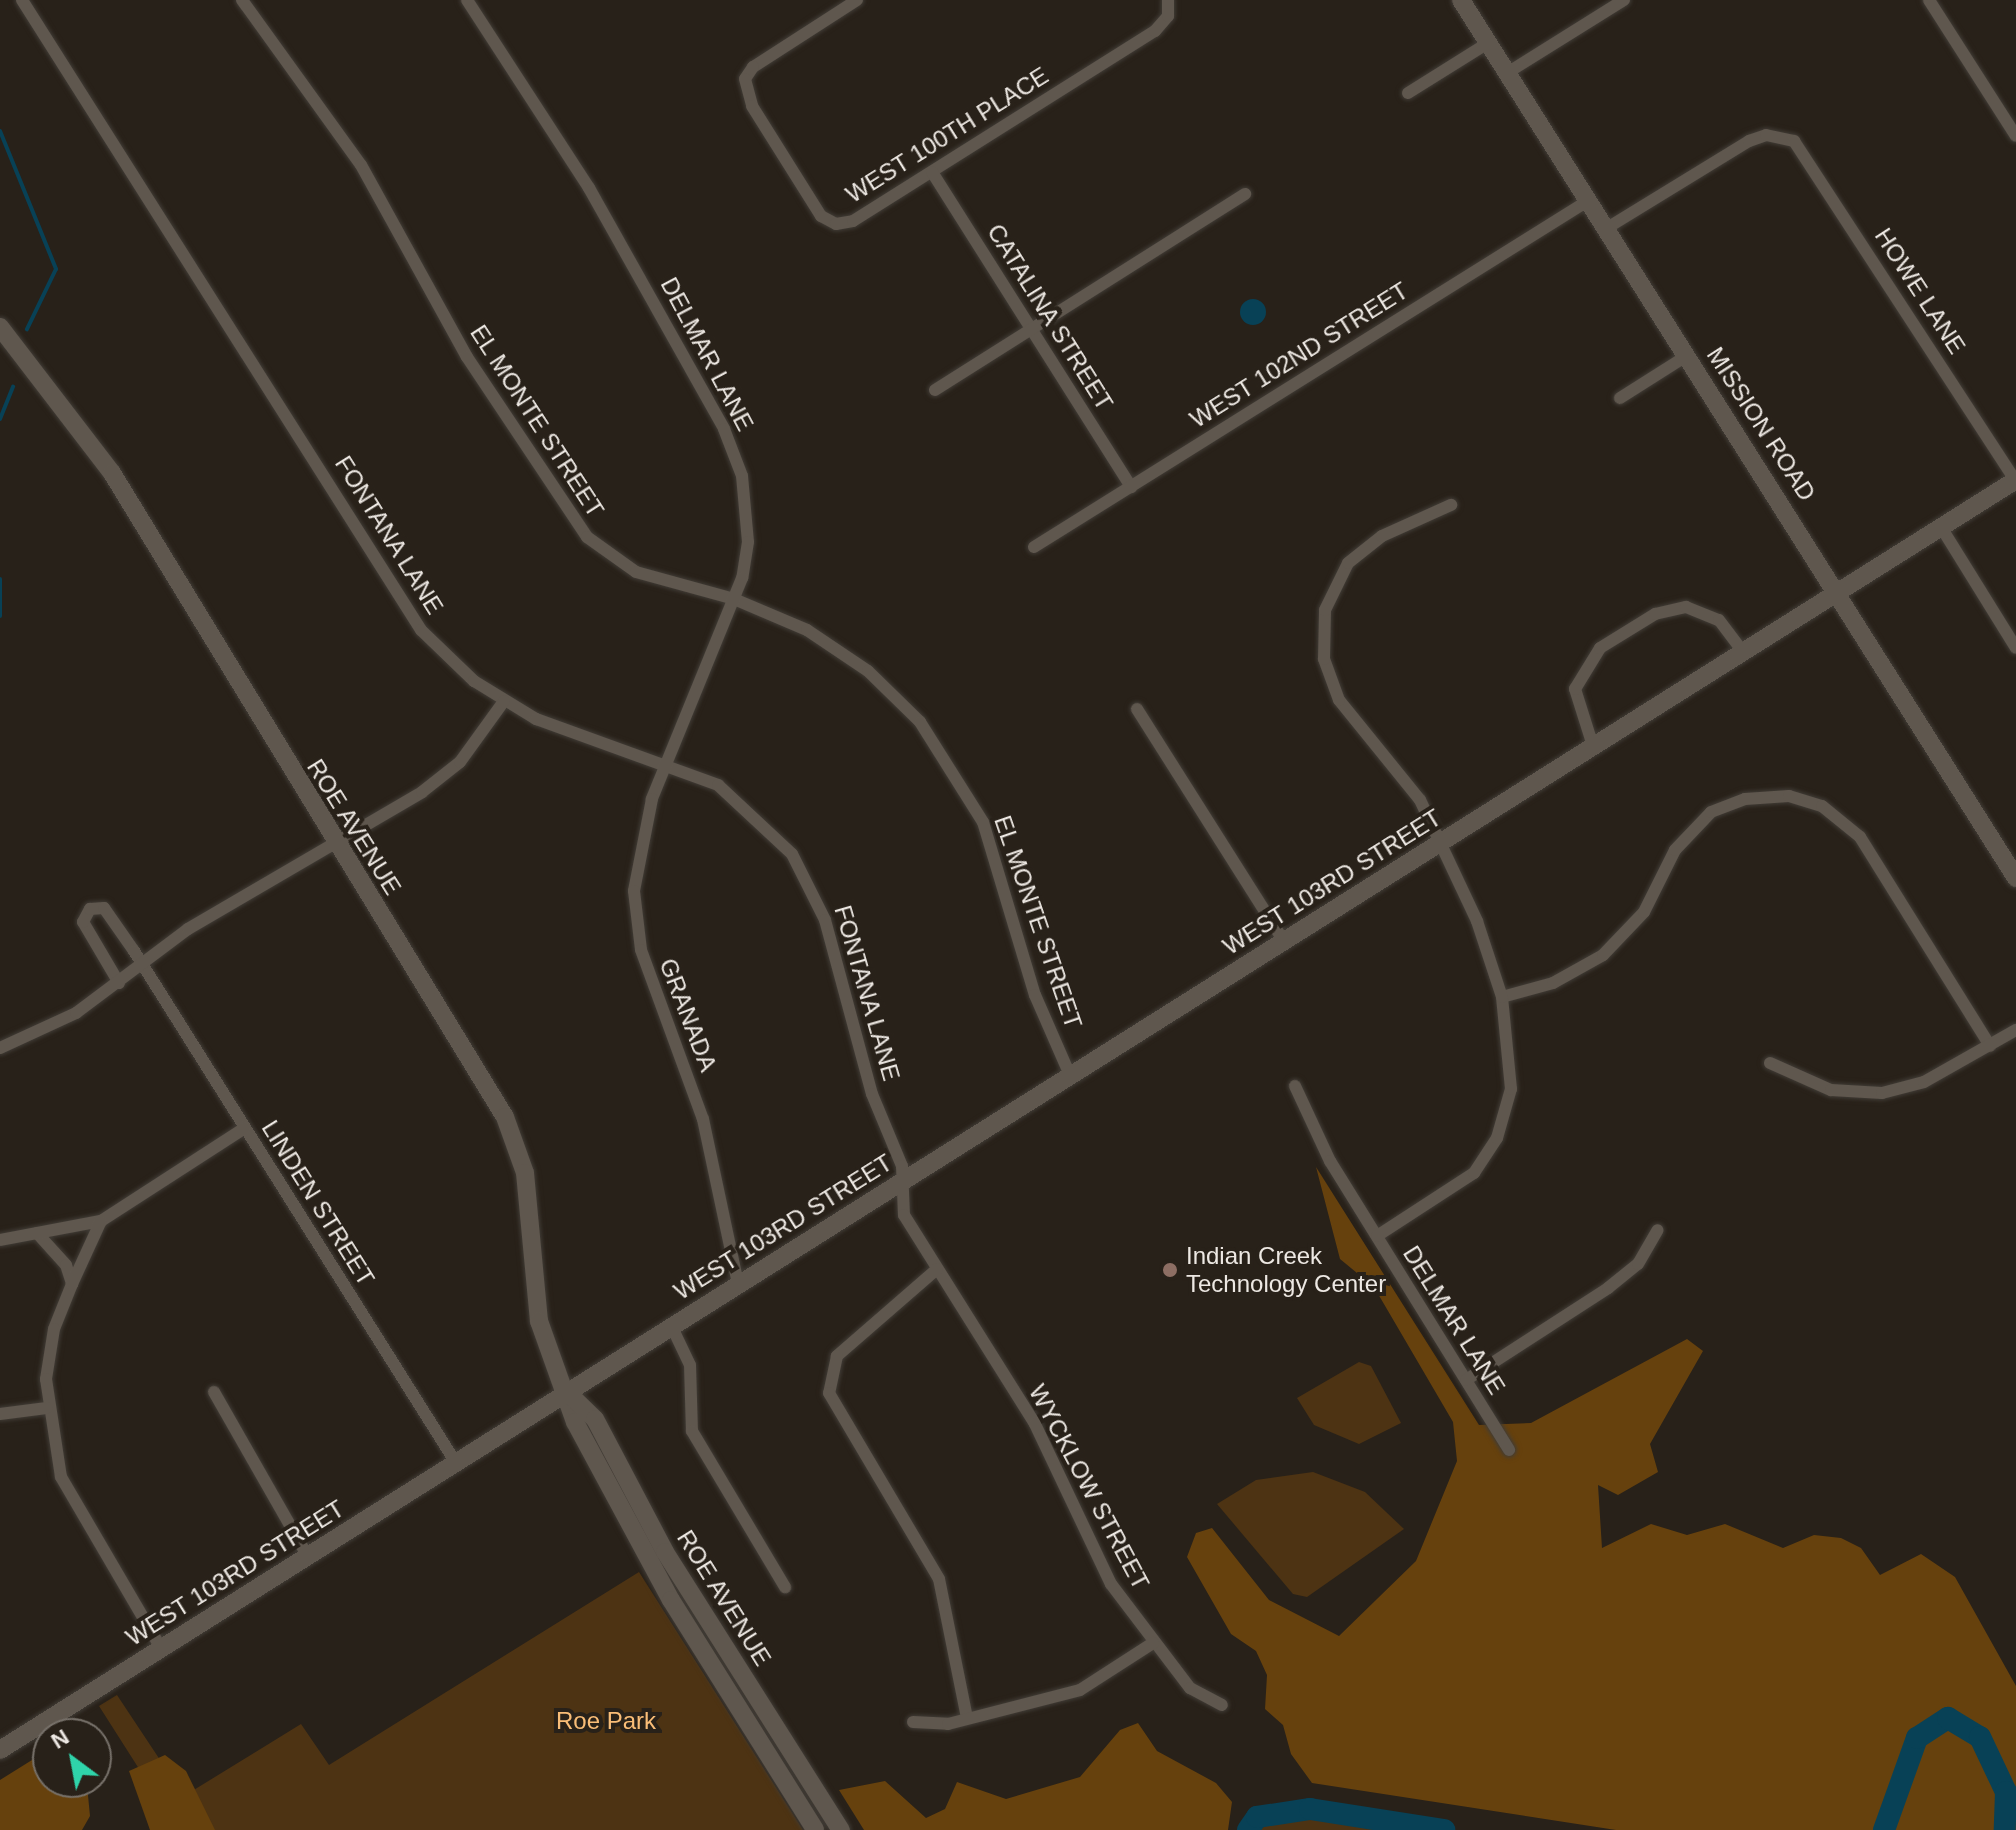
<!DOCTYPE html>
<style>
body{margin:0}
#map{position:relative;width:2016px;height:1830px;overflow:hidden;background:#282119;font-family:Arial,sans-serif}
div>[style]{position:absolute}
.green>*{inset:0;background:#4d3313}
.forest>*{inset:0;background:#66410d}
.water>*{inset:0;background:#084156}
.round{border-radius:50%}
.stream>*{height:4px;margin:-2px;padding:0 2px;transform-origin:2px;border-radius:2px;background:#084156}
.river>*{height:22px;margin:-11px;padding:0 11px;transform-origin:11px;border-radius:11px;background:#084156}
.roads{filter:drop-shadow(0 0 2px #413c36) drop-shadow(0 0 2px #413c36)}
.street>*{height:12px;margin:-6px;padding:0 6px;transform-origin:6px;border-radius:6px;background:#5f574e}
.secondary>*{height:18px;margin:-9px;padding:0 9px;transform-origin:9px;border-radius:9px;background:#5f574e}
.dots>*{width:22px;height:22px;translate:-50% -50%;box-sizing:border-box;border:4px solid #282119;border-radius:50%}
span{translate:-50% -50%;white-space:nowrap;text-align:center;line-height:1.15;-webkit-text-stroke:8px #282119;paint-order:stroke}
.street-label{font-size:24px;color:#ede8e3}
.poi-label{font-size:24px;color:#ede8e3}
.left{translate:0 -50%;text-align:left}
.park-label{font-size:24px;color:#f9bd77}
.north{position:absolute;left:32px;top:1718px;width:80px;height:80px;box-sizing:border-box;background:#282119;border:2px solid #77716a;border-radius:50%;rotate:328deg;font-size:22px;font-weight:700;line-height:32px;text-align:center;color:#ede8e3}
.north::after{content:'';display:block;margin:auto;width:28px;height:36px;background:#2fd4aa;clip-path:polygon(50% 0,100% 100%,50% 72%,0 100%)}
</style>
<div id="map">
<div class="green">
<div style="clip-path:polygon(1359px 1362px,1371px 1366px,1401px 1423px,1359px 1444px,1314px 1425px,1297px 1398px)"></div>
<div style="clip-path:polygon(1313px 1472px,1365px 1492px,1404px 1529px,1307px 1597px,1293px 1594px,1217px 1504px,1256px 1480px)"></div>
<div style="clip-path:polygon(639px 1572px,803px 1830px,178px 1830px,99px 1706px,117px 1695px,184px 1796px,301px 1724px,329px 1765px)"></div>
<div style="clip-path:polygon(1310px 1809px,1366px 1818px,1444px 1830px,1255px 1830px,1257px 1817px)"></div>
</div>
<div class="forest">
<div style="clip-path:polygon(1316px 1167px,1479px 1425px,1531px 1423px,1687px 1339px,1703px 1351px,1650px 1444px,1658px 1472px,1618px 1495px,1598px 1485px,1602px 1548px,1651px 1524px,1687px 1535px,1725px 1524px,1783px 1548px,1814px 1535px,1841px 1538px,1861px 1548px,1880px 1575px,1921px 1554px,1955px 1577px,2016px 1686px,2016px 1830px,1616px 1830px,1312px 1783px,1291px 1754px,1283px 1725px,1265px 1709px,1267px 1675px,1256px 1651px,1231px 1634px,1187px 1557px,1196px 1533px,1212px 1528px,1269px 1600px,1339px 1636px,1416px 1561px,1457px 1461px,1453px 1422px,1374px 1287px,1340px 1259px)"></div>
<div style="clip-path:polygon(1138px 1723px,1157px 1751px,1216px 1783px,1232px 1802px,1228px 1830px,864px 1830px,839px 1790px,885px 1781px,926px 1818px,945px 1809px,957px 1782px,1006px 1799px,1080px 1777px,1120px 1730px)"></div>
<div style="clip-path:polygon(40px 1755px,48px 1757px,48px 1782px,87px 1785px,90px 1816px,82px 1830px,0 1830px,0 1780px)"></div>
<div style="clip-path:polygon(165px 1755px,186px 1771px,215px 1830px,150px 1830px,129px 1771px)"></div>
</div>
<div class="water">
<div class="round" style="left:1240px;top:299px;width:26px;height:26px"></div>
</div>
<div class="stream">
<div style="left:0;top:131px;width:149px;rotate:67.9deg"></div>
<div style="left:56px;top:269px;width:67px;rotate:115.8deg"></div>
<div style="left:0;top:419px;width:35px;rotate:-68deg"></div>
<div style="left:0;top:579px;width:37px;rotate:90deg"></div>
</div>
<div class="river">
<div style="left:1248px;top:1830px;width:16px;rotate:-55deg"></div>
<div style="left:1257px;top:1817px;width:54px;rotate:-8.6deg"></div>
<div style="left:1310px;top:1809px;width:136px;rotate:8.9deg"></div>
<div style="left:1884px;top:1830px;width:98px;rotate:-70.3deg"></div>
<div style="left:1917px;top:1738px;width:37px;rotate:-33deg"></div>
<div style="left:1948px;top:1718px;width:37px;rotate:31deg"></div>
<div style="left:1980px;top:1737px;width:61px;rotate:64.7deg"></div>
<div style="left:2006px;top:1792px;width:38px;rotate:92deg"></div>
</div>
<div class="roads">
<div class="street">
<div style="left:22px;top:0;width:746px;rotate:57.65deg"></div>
<div style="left:421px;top:630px;width:74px;rotate:43.9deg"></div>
<div style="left:474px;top:681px;width:73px;rotate:31.5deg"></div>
<div style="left:536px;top:719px;width:194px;rotate:19.9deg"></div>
<div style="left:718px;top:785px;width:101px;rotate:43deg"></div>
<div style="left:792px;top:854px;width:74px;rotate:63.4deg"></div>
<div style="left:825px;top:920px;width:180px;rotate:74.9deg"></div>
<div style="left:872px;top:1094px;width:78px;rotate:67.4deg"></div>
<div style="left:902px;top:1166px;width:49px;rotate:87.7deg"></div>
<div style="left:904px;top:1215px;width:247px;rotate:57.9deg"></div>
<div style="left:1035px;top:1424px;width:177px;rotate:64.6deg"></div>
<div style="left:1111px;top:1584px;width:131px;rotate:52.8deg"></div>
<div style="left:1190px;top:1688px;width:36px;rotate:28deg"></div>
<div style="left:242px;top:0;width:203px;rotate:54.2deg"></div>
<div style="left:361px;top:165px;width:219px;rotate:61.1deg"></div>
<div style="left:467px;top:357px;width:216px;rotate:56.3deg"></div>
<div style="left:587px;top:537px;width:60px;rotate:35.5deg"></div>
<div style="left:636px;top:572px;width:102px;rotate:15.4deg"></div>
<div style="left:734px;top:599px;width:79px;rotate:23deg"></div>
<div style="left:807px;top:630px;width:73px;rotate:33.9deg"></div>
<div style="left:868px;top:671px;width:73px;rotate:44.4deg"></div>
<div style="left:920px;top:722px;width:118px;rotate:57.8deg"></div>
<div style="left:983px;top:822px;width:181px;rotate:73.3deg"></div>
<div style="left:1035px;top:995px;width:87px;rotate:66.4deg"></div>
<div style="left:467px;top:0;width:224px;rotate:57deg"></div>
<div style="left:589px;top:188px;width:276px;rotate:60.7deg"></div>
<div style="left:724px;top:429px;width:50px;rotate:69deg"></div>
<div style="left:742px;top:476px;width:66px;rotate:84.8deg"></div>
<div style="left:748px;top:542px;width:36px;rotate:99deg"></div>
<div style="left:742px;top:578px;width:239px;rotate:112.2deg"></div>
<div style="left:652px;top:799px;width:94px;rotate:101.1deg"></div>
<div style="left:634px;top:891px;width:59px;rotate:83.2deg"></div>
<div style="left:641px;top:950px;width:180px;rotate:69.9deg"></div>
<div style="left:703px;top:1119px;width:168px;rotate:78deg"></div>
<div style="left:857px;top:0;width:124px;rotate:147.2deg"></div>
<div style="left:753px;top:67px;width:14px;rotate:124deg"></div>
<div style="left:745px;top:79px;width:28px;rotate:75deg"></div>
<div style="left:752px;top:106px;width:130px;rotate:57.9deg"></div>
<div style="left:821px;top:216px;width:17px;rotate:28deg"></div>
<div style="left:836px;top:224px;width:17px;rotate:-10deg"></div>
<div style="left:853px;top:221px;width:357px;rotate:-32.2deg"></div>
<div style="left:1155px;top:31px;width:20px;rotate:-49deg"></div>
<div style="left:1168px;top:16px;width:16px;rotate:-90deg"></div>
<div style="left:1929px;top:0;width:161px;rotate:57.4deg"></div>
<div style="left:1507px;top:73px;width:138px;rotate:-32deg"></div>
<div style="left:1408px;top:93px;width:94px;rotate:-32deg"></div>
<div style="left:932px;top:172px;width:373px;rotate:57.7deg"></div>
<div style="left:1607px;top:228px;width:167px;rotate:-31.5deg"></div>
<div style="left:1749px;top:141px;width:18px;rotate:-19deg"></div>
<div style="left:1766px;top:135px;width:29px;rotate:12deg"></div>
<div style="left:1794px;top:141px;width:405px;rotate:56.9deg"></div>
<div style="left:935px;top:390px;width:367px;rotate:-32.3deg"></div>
<div style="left:1620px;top:398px;width:80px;rotate:-32.3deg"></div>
<div style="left:1941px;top:527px;width:142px;rotate:58.2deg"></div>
<div style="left:1034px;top:547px;width:655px;rotate:-32.01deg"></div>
<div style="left:1137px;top:709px;width:273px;rotate:57.7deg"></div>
<div style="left:1593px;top:746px;width:60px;rotate:-107.5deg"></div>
<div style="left:1575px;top:689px;width:48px;rotate:-58.6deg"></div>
<div style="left:1600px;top:648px;width:65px;rotate:-31.7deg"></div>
<div style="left:1655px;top:614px;width:32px;rotate:-13deg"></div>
<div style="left:1686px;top:607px;width:35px;rotate:22deg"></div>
<div style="left:1719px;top:620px;width:39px;rotate:53deg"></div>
<div style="left:119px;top:983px;width:71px;rotate:-120.5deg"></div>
<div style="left:83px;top:922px;width:15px;rotate:-62deg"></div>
<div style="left:90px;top:909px;width:14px;rotate:-4deg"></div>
<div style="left:104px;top:908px;width:52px;rotate:55.1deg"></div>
<div style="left:134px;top:951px;width:605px;rotate:57.83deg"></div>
<div style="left:1502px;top:997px;width:53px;rotate:-15.4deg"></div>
<div style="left:1553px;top:983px;width:57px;rotate:-29.2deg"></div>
<div style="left:1603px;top:955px;width:59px;rotate:-46.4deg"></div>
<div style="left:1644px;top:912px;width:69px;rotate:-63.4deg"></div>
<div style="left:1675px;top:850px;width:52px;rotate:-46.5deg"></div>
<div style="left:1711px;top:812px;width:36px;rotate:-21deg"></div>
<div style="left:1745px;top:799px;width:44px;rotate:-3.9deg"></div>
<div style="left:1789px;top:796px;width:34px;rotate:17deg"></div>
<div style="left:1822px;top:806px;width:49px;rotate:39.2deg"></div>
<div style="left:1860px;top:837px;width:246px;rotate:58.1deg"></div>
<div style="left:0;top:1048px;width:84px;rotate:-24.7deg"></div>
<div style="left:76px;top:1013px;width:140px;rotate:-36.9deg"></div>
<div style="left:188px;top:929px;width:271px;rotate:-30.3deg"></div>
<div style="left:422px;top:792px;width:48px;rotate:-38.3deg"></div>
<div style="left:460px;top:762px;width:75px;rotate:-54.2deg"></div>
<div style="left:1770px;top:1063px;width:67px;rotate:23.9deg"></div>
<div style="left:1831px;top:1090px;width:51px;rotate:3.4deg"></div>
<div style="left:1882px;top:1093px;width:43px;rotate:-14.7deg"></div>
<div style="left:1924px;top:1082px;width:106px;rotate:-29.5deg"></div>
<div style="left:1295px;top:1086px;width:83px;rotate:65deg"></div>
<div style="left:1330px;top:1161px;width:340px;rotate:58.2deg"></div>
<div style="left:37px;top:1233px;width:43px;rotate:47.8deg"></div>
<div style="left:66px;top:1265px;width:20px;rotate:72deg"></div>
<div style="left:72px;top:1284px;width:48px;rotate:111.8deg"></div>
<div style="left:54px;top:1329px;width:51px;rotate:99.1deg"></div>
<div style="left:46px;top:1379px;width:99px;rotate:81.3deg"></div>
<div style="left:61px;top:1477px;width:198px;rotate:59.7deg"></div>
<div style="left:1377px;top:1236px;width:116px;rotate:-33deg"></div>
<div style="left:1474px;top:1173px;width:42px;rotate:-56.7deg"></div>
<div style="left:1497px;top:1138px;width:51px;rotate:-74.1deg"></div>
<div style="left:1511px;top:1089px;width:92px;rotate:-95.6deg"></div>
<div style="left:1502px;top:997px;width:80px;rotate:-108.2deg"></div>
<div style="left:1477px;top:921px;width:134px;rotate:-115.2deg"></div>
<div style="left:1420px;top:800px;width:129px;rotate:-129deg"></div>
<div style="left:1339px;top:700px;width:44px;rotate:-110.1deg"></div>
<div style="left:1324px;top:659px;width:49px;rotate:-88.8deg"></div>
<div style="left:1325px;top:610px;width:52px;rotate:-63.9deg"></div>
<div style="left:1348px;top:563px;width:43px;rotate:-38.5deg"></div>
<div style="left:1382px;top:536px;width:76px;rotate:-24.2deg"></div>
<div style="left:0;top:1240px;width:103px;rotate:-10.7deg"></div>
<div style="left:101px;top:1221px;width:171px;rotate:-32.9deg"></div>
<div style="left:937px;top:1269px;width:133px;rotate:139deg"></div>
<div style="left:837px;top:1356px;width:38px;rotate:102deg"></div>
<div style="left:829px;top:1393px;width:216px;rotate:59.4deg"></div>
<div style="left:939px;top:1579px;width:142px;rotate:78.6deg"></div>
<div style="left:72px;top:1284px;width:69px;rotate:-65.3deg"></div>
<div style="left:671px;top:1325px;width:44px;rotate:64.6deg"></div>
<div style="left:690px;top:1365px;width:66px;rotate:88.3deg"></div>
<div style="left:692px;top:1431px;width:182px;rotate:59.2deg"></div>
<div style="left:1466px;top:1380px;width:169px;rotate:-32.9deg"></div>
<div style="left:1608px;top:1288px;width:38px;rotate:-39deg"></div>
<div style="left:1638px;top:1264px;width:39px;rotate:-60deg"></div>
<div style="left:214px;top:1392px;width:188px;rotate:60.3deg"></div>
<div style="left:0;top:1414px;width:47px;rotate:-7.3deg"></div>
<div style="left:913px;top:1722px;width:35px;rotate:3deg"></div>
<div style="left:948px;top:1724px;width:136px;rotate:-14.4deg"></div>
<div style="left:1080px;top:1690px;width:87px;rotate:-32.8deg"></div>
</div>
<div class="secondary">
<div style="left:1461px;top:0;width:1039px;rotate:57.7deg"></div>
<div style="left:0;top:327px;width:184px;rotate:52.5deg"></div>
<div style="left:112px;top:473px;width:754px;rotate:58.61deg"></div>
<div style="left:505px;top:1117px;width:59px;rotate:70.3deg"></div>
<div style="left:525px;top:1173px;width:149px;rotate:84.6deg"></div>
<div style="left:539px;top:1321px;width:107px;rotate:70.4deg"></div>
<div style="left:575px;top:1422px;width:202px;rotate:61.7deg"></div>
<div style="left:671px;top:1600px;width:271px;rotate:57.9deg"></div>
<div style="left:568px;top:1393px;width:37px;rotate:44deg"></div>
<div style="left:595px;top:1419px;width:150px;rotate:62.2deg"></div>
<div style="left:665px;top:1552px;width:329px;rotate:57.7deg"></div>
<div style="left:0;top:1750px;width:2383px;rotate:-32.21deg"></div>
</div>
</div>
<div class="dots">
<div style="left:1170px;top:1270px;background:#8d6e63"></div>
</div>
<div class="street-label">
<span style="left:947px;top:135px;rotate:-32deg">WEST 100TH PLACE</span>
<span style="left:1920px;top:291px;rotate:57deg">HOWE LANE</span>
<span style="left:1050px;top:317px;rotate:58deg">CATALINA STREET</span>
<span style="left:707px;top:354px;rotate:62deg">DELMAR LANE</span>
<span style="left:1299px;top:355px;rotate:-32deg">WEST 102ND STREET</span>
<span style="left:537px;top:421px;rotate:57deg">EL MONTE STREET</span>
<span style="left:1761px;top:424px;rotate:57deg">MISSION ROAD</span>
<span style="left:389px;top:535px;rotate:58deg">FONTANA LANE</span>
<span style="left:354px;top:827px;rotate:58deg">ROE AVENUE</span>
<span style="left:1332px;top:882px;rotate:-32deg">WEST 103RD STREET</span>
<span style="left:1038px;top:922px;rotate:71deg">EL MONTE STREET</span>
<span style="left:867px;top:993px;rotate:74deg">FONTANA LANE</span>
<span style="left:688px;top:1015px;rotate:69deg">GRANADA</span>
<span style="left:318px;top:1203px;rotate:58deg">LINDEN STREET</span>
<span style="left:783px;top:1227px;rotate:-32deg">WEST 103RD STREET</span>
<span style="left:1454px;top:1320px;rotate:58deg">DELMAR LANE</span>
<span style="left:1089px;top:1487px;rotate:62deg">WYCKLOW STREET</span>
<span style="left:235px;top:1573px;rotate:-32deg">WEST 103RD STREET</span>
<span style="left:724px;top:1598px;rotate:58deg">ROE AVENUE</span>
</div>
<div class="poi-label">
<span class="left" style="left:1186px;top:1270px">Indian Creek<br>Technology Center</span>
</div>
<div class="park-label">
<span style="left:606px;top:1721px">Roe Park</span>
</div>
<div class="north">N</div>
</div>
